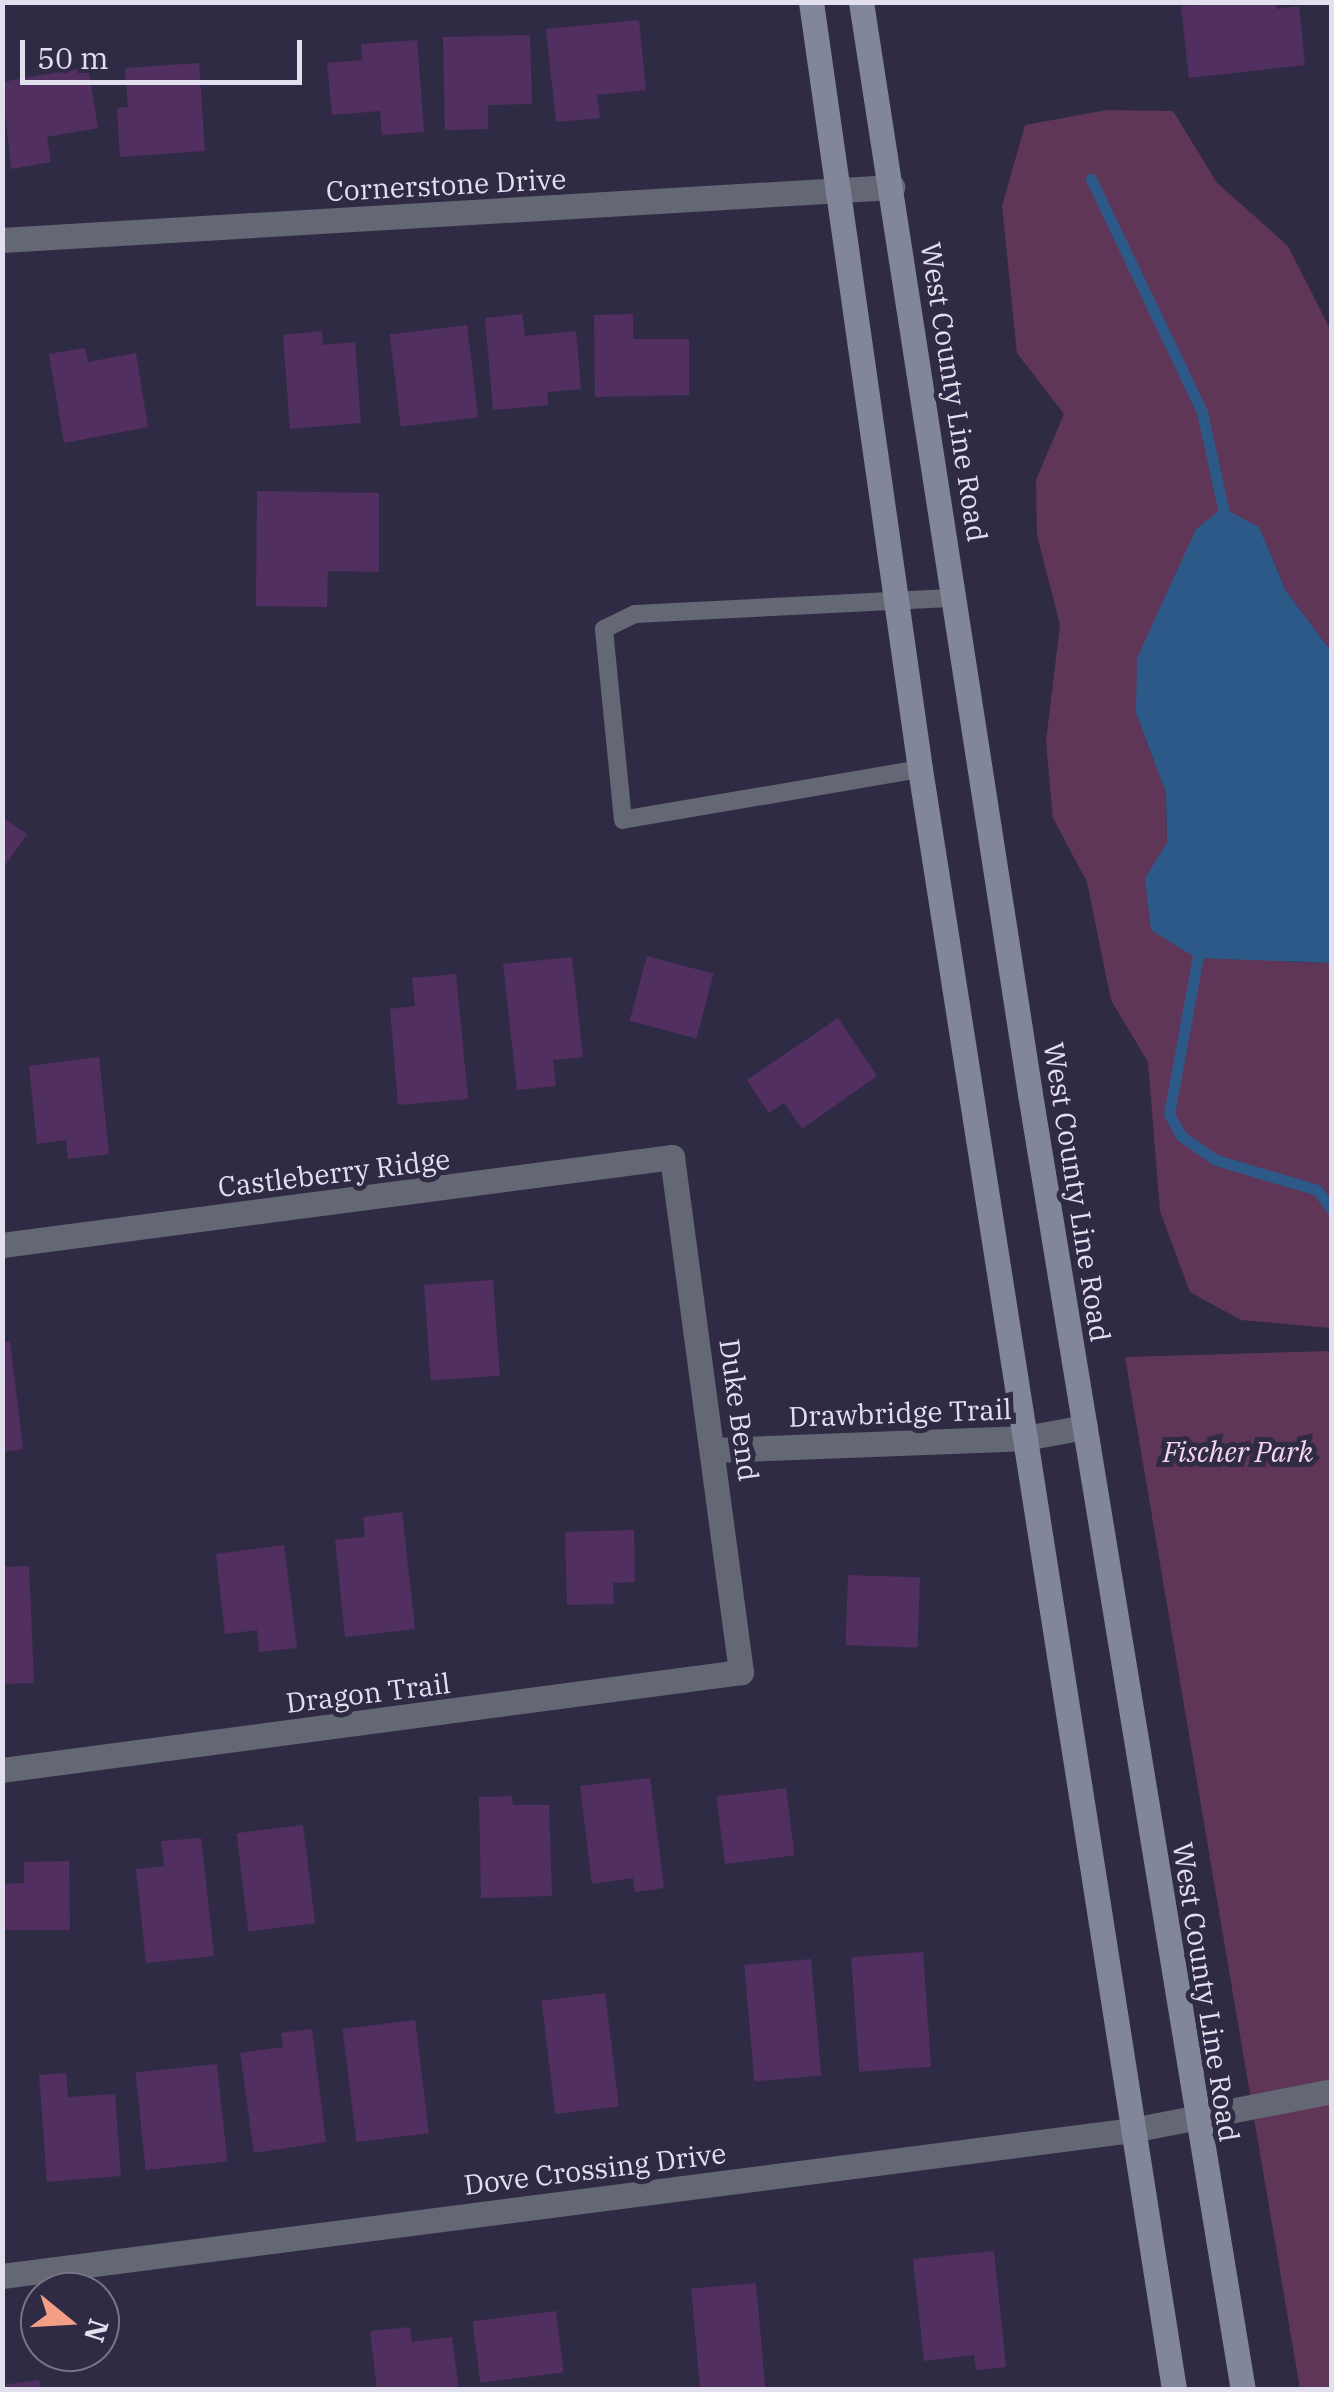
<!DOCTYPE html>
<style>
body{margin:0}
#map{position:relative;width:1334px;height:2392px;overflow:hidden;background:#302b44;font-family:"IBM Plex Serif",serif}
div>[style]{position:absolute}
.green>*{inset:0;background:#5f3657}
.water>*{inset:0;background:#2d5988}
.stream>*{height:11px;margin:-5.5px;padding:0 5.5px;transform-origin:5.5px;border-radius:5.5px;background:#2d5988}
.building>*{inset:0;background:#512f61;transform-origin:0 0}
.lane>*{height:18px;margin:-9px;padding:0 9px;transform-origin:9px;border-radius:9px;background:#646774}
.street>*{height:25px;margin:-12.5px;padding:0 12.5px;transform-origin:12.5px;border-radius:12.5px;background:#646774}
.secondary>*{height:25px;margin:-12.5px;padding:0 12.5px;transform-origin:12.5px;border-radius:12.5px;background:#81869a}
span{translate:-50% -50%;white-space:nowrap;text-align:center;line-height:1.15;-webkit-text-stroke:10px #302b44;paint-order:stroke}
.street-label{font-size:28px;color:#e2dfef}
.park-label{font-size:28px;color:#f7d6ef;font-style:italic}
.frame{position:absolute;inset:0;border:5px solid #e2dfef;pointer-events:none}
.north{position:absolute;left:20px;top:2272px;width:100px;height:100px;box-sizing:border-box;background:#302b44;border:2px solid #777388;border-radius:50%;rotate:108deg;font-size:28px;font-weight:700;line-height:40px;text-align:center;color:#e2dfef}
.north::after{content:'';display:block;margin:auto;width:35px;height:45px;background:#f49e86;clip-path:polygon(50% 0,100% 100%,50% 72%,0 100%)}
.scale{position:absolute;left:20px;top:40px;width:282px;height:45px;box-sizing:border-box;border:5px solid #e2dfef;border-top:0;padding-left:12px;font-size:30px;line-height:35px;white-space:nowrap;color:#e2dfef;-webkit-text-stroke:8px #302b44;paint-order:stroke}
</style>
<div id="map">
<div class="green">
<div style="clip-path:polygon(1107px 110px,1173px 111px,1217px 183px,1288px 246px,1331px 331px,1331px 651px,1286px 591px,1259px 527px,1196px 529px,1136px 713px,1166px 793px,1167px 843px,1145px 879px,1287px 962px,1331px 963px,1331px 1328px,1241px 1320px,1190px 1292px,1160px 1211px,1148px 1062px,1111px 1000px,1087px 882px,1053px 818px,1046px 741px,1060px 625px,1037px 535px,1036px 480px,1064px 414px,1017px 353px,1002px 206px,1025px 125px)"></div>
<div style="clip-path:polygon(1331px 1351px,1331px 2389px,1300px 2389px,1125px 1357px)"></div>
</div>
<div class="water">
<div style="clip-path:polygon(1223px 508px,1259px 527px,1286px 591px,1331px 651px,1331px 963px,1196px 958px,1151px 930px,1145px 878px,1167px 843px,1166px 793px,1136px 713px,1137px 658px,1196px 529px)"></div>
</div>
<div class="stream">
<div style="left:1091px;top:179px;width:258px;rotate:64.5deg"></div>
<div style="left:1202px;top:412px;width:113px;rotate:77.7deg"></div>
<div style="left:1200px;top:945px;width:172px;rotate:100.4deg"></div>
<div style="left:1169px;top:1114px;width:25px;rotate:61deg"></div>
<div style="left:1181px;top:1136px;width:42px;rotate:34.4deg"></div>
<div style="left:1216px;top:1160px;width:105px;rotate:16.5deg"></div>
<div style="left:1317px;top:1190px;width:25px;rotate:53deg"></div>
</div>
<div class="building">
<div style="clip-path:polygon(1276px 2px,1277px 9px,1299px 6px,1305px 65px,1189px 78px,1181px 6px)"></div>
<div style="clip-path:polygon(639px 20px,646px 90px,597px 95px,600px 118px,556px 122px,546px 29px)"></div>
<div style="clip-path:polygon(530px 35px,532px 104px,488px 105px,488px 129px,445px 130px,443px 37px)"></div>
<div style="clip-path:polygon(417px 40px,424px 132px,382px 135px,380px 111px,332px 115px,327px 63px,362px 60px,361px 44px)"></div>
<div style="clip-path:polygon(199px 63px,205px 151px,120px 157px,117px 108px,128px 107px,125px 68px)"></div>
<div style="clip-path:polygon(88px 67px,98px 128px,47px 137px,51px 162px,11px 169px,2px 82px)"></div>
<div style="clip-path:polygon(522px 314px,525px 336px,576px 331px,581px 389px,547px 392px,548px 405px,493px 410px,485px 318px)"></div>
<div style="clip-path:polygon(633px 314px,633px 339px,689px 339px,689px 395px,595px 397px,594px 315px)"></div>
<div style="left:467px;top:325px;width:93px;height:78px;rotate:83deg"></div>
<div style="clip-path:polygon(322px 331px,323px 345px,355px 342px,361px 423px,290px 429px,283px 335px)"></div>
<div style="clip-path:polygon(85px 348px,88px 362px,136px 353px,148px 427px,64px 443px,49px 354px)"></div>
<div style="clip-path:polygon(257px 491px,379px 493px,379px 572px,328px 571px,327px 607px,256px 606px)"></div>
<div style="clip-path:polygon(2px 817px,27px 834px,2px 870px)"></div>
<div style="left:647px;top:956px;width:69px;height:67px;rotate:15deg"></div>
<div style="clip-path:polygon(572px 957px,583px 1057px,553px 1060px,556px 1086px,517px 1090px,503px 964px)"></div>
<div style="clip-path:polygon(456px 974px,468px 1099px,398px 1105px,390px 1009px,415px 1006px,412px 978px)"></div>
<div style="clip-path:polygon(838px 1018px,877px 1076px,802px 1129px,784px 1103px,769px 1113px,747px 1080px)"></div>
<div style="clip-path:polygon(99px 1057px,109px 1154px,68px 1159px,66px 1140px,37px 1144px,29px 1066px)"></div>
<div style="left:493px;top:1280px;width:96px;height:69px;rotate:86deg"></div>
<div style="clip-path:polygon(10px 1341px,23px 1449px,2px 1452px,2px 1342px)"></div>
<div style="clip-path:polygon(402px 1512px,415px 1629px,345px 1637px,335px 1540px,365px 1537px,363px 1517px)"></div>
<div style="clip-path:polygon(634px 1530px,635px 1582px,613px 1583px,614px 1604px,567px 1605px,565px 1532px)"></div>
<div style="clip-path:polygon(284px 1545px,297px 1648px,259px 1652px,257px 1630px,225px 1634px,216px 1554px)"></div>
<div style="clip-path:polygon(29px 1566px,34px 1683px,2px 1684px,2px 1567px)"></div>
<div style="left:848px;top:1575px;width:72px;height:70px;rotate:2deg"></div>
<div style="clip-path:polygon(650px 1778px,664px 1888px,635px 1892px,633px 1878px,592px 1884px,580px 1786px)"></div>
<div style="left:786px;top:1788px;width:68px;height:70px;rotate:83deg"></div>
<div style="clip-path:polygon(512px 1796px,513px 1805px,549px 1805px,552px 1896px,481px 1898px,479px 1797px)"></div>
<div style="left:303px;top:1825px;width:99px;height:67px;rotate:83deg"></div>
<div style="clip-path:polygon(201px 1838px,214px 1956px,146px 1963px,136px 1869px,164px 1866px,161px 1841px)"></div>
<div style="clip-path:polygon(69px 1861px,70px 1930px,2px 1930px,2px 1884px,24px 1883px,24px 1862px)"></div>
<div style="left:923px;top:1952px;width:115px;height:72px;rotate:86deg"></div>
<div style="left:811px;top:1959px;width:117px;height:67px;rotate:85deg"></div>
<div style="left:605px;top:1993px;width:114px;height:64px;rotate:83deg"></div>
<div style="left:415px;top:2020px;width:114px;height:73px;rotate:83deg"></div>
<div style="clip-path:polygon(312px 2029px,326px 2142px,254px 2153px,240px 2053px,283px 2047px,281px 2033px)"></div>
<div style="left:217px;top:2064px;width:98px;height:82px;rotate:84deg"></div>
<div style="clip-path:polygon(66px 2073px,68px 2097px,115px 2094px,121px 2176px,47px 2182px,39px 2075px)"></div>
<div style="clip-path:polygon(994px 2251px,1006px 2367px,976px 2370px,974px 2355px,924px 2361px,913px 2259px)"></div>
<div style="left:756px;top:2283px;width:107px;height:65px;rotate:85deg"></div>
<div style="left:556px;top:2311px;width:62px;height:84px;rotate:83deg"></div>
<div style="clip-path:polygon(410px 2327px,412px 2342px,452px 2337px,459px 2390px,377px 2390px,370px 2331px)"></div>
<div style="clip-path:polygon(39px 2380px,40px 2390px,2px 2390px,2px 2385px)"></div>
</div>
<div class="lane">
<div style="left:920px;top:769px;width:301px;rotate:170.3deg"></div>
<div style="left:623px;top:820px;width:192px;rotate:-95.7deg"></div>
<div style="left:604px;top:629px;width:34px;rotate:-26deg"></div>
<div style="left:635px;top:614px;width:320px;rotate:-2.9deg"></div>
</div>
<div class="street">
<div style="left:2px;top:240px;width:892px;rotate:-3.41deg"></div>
<div style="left:2px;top:1245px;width:676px;rotate:-7.48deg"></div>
<div style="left:672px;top:1157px;width:520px;rotate:82.37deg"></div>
<div style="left:741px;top:1672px;width:745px;rotate:172.45deg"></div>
<div style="left:715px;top:1450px;width:310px;rotate:-2.2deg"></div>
<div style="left:1025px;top:1438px;width:61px;rotate:-10.4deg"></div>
<div style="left:2px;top:2276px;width:1139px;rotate:-7.36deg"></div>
<div style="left:1132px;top:2130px;width:204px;rotate:-11deg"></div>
</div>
<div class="secondary">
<div style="left:811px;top:2px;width:775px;rotate:81.91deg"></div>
<div style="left:920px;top:769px;width:1641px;rotate:81.09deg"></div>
<div style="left:861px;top:2px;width:1105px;rotate:81.2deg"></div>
<div style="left:1030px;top:1094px;width:1313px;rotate:80.67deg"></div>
</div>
<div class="street-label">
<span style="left:446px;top:185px;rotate:-3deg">Cornerstone Drive</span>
<span style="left:954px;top:392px;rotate:81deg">West County Line Road</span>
<span style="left:334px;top:1173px;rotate:-7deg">Castleberry Ridge</span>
<span style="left:1077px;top:1192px;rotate:81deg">West County Line Road</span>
<span style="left:739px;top:1410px;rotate:82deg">Duke Bend</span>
<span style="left:900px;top:1413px;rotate:-2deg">Drawbridge Trail</span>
<span style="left:368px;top:1693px;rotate:-7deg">Dragon Trail</span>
<span style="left:1206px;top:1992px;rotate:81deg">West County Line Road</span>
<span style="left:595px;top:2169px;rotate:-7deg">Dove Crossing Drive</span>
</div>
<div class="park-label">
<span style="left:1238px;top:1452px">Fischer Park</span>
</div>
<div class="frame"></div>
<div class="north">N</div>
<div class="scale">50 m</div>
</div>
